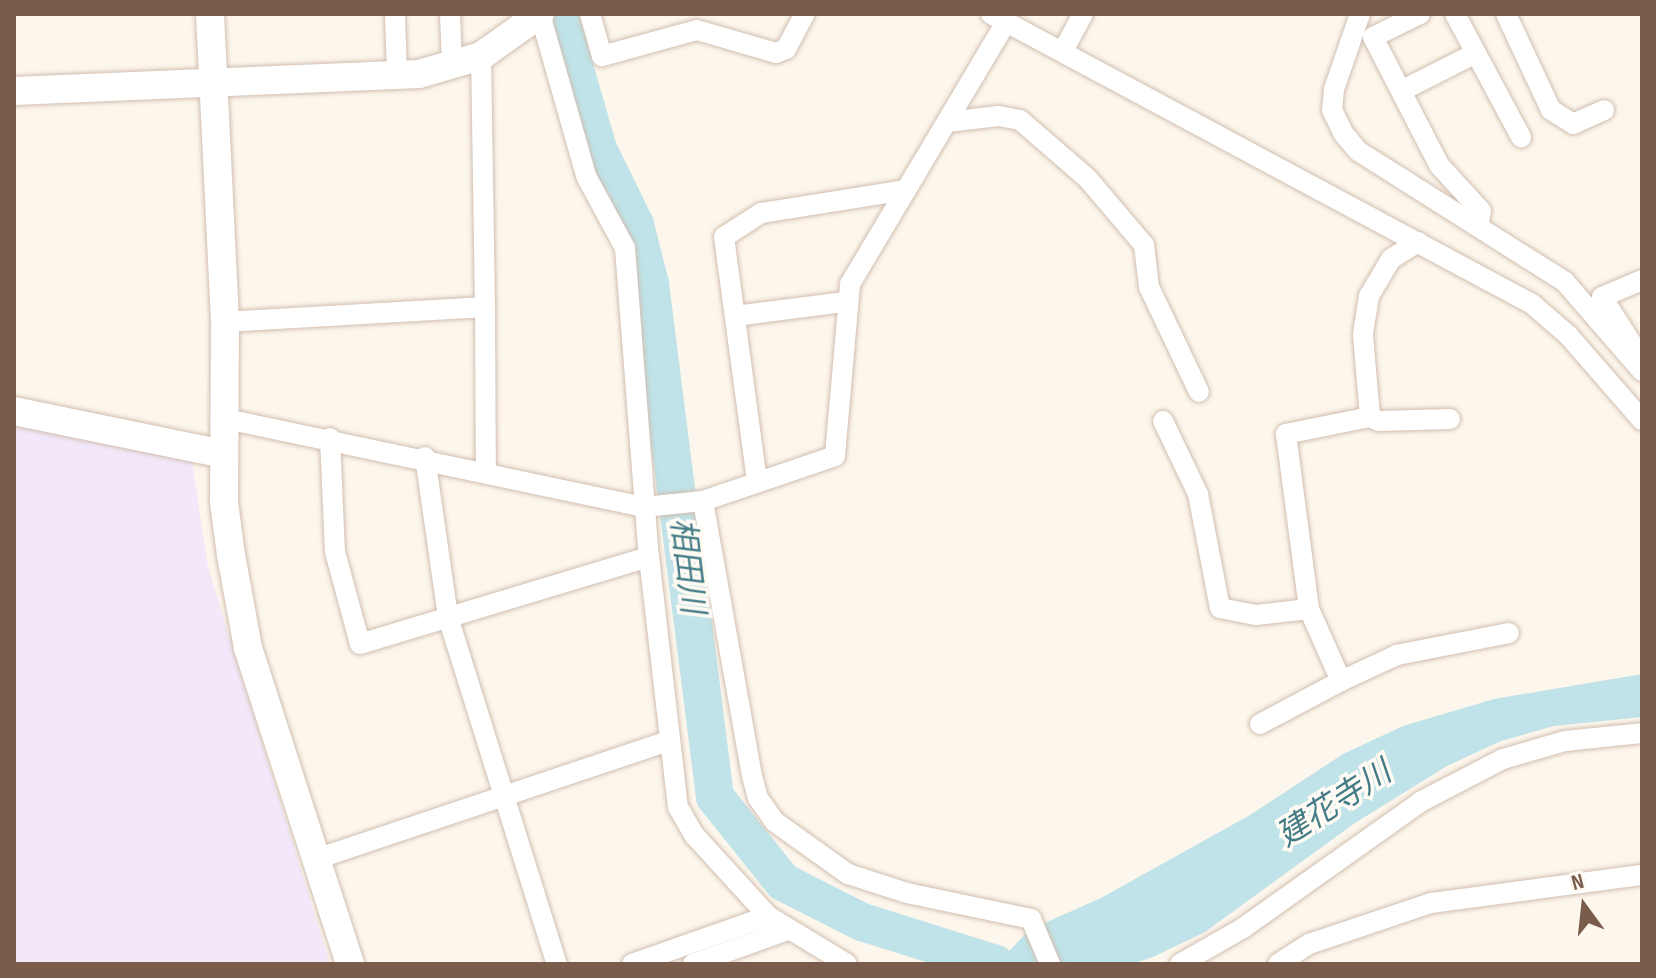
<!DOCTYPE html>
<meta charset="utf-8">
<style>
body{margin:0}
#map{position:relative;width:1656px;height:978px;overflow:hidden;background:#fdf6ec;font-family:"Sofia Sans Condensed","Noto Sans JP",sans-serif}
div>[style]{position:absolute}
.education>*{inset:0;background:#f3e8fa}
.water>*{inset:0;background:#bfe3e8}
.river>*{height:38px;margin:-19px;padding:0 19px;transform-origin:19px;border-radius:19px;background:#bfe3e8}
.roads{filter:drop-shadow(0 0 2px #d1beb0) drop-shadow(0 0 2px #d1beb0)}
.street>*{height:20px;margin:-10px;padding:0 10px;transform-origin:10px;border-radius:10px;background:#fff}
.secondary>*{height:28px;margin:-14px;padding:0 14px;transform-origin:14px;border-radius:14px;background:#fff}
span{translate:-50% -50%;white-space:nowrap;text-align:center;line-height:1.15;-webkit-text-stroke:7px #fffaf3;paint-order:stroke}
.water-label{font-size:32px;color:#437c86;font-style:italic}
.frame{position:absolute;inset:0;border:16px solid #7a5c4d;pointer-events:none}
.north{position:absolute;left:1544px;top:866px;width:80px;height:80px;-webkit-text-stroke:6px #fffaf3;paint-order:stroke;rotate:345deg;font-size:22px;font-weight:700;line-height:32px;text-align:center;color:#7a5c4d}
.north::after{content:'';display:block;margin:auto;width:28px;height:36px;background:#7a5c4d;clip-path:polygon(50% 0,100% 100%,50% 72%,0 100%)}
</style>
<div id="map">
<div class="education">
<div style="clip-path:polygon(14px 425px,192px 462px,208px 567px,330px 964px,14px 964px)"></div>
</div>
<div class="water">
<div style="clip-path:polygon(1642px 674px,1642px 717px,1554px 726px,1501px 741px,1447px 766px,1355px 823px,1205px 932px,1153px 957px,1132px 964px,997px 964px,1029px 930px,1101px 898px,1250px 815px,1343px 754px,1403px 726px,1494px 699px)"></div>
</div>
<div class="river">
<div style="left:559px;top:14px;width:141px;rotate:73.9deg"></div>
<div style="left:598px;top:149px;width:85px;rotate:64deg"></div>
<div style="left:635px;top:225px;width:61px;rotate:75.7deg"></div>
<div style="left:650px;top:284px;width:517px;rotate:82.78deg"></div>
<div style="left:715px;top:797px;width:109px;rotate:51.3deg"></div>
<div style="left:783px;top:882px;width:89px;rotate:26.9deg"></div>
<div style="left:862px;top:922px;width:140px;rotate:17.4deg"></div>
</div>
<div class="roads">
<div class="street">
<div style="left:395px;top:14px;width:61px;rotate:88.1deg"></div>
<div style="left:450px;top:14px;width:50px;rotate:87.7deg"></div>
<div style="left:540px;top:14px;width:168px;rotate:74.1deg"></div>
<div style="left:586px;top:176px;width:82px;rotate:61.6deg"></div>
<div style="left:625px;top:248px;width:310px;rotate:85.6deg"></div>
<div style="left:649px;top:557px;width:252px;rotate:83.4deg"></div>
<div style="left:678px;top:807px;width:34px;rotate:60deg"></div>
<div style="left:695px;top:836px;width:108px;rotate:47.6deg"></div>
<div style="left:768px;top:916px;width:92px;rotate:31.3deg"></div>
<div style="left:590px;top:14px;width:44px;rotate:74.1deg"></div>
<div style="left:602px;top:56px;width:98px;rotate:-15.3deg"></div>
<div style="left:697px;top:30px;width:82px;rotate:16.2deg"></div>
<div style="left:776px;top:53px;width:11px;rotate:-22deg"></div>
<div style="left:786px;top:49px;width:40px;rotate:-62deg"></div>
<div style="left:991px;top:14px;width:614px;rotate:28.19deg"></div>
<div style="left:1532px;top:304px;width:48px;rotate:40.7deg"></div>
<div style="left:1568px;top:335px;width:113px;rotate:49deg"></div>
<div style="left:1360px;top:14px;width:79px;rotate:109.1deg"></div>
<div style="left:1334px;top:89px;width:21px;rotate:95deg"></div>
<div style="left:1332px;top:110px;width:25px;rotate:64deg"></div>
<div style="left:1343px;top:133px;width:23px;rotate:50deg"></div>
<div style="left:1358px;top:151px;width:245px;rotate:32.3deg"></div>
<div style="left:1565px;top:282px;width:118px;rotate:49.1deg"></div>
<div style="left:1420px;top:14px;width:52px;rotate:153.9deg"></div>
<div style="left:1373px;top:37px;width:144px;rotate:62.7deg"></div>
<div style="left:1439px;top:165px;width:62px;rotate:47.6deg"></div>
<div style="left:1481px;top:211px;width:16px;rotate:101deg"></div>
<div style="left:1455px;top:14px;width:140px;rotate:61.8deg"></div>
<div style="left:1506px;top:14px;width:106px;rotate:64.9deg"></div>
<div style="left:1551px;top:110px;width:26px;rotate:32deg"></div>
<div style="left:1573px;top:124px;width:34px;rotate:-24deg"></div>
<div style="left:1063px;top:51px;width:42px;rotate:-61.6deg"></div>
<div style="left:1401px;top:91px;width:84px;rotate:-26.9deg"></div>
<div style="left:947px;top:122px;width:52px;rotate:-6.6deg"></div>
<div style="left:999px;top:116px;width:21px;rotate:11deg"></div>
<div style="left:1020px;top:120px;width:90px;rotate:40.9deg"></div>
<div style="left:1088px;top:179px;width:87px;rotate:49.7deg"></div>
<div style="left:1144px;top:245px;width:42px;rotate:83.2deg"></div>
<div style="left:1149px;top:287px;width:116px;rotate:64.5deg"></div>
<div style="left:1418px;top:242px;width:32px;rotate:148deg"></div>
<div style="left:1391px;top:259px;width:43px;rotate:120.7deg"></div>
<div style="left:1369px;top:296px;width:39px;rotate:99deg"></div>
<div style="left:1363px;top:335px;width:82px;rotate:85.1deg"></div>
<div style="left:1370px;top:417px;width:86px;rotate:168.6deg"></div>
<div style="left:1286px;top:434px;width:177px;rotate:82.5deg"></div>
<div style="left:1309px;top:609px;width:79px;rotate:66deg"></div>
<div style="left:1341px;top:681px;width:62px;rotate:-24.9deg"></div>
<div style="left:1397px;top:655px;width:114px;rotate:-11.1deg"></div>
<div style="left:485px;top:307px;width:164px;rotate:89.7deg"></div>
<div style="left:735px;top:316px;width:111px;rotate:-7.3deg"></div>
<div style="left:225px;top:322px;width:260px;rotate:-3.3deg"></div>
<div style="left:485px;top:307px;width:251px;rotate:-90.9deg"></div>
<div style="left:1641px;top:358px;width:72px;rotate:-122.6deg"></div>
<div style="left:1602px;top:297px;width:43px;rotate:-23deg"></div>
<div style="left:1370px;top:417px;width:10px;rotate:24deg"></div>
<div style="left:1379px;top:421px;width:71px;rotate:-1.6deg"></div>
<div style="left:226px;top:419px;width:427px;rotate:11.9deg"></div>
<div style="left:644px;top:507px;width:59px;rotate:-5.8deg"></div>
<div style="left:703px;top:501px;width:139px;rotate:-18.8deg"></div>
<div style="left:835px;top:456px;width:173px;rotate:-85deg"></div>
<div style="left:850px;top:284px;width:305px;rotate:-59.2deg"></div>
<div style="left:1163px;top:421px;width:81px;rotate:64.4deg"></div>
<div style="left:1198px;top:494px;width:116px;rotate:79.1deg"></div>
<div style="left:1220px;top:608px;width:37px;rotate:11deg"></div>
<div style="left:1256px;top:615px;width:53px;rotate:-6.5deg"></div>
<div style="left:330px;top:438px;width:114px;rotate:87.5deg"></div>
<div style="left:335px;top:552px;width:95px;rotate:74.8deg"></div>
<div style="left:360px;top:644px;width:302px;rotate:-16.8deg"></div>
<div style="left:425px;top:457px;width:162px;rotate:81.8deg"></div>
<div style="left:448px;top:617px;width:364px;rotate:72.6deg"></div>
<div style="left:757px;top:481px;width:246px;rotate:-97.7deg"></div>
<div style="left:724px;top:237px;width:44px;rotate:-33deg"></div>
<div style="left:761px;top:213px;width:147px;rotate:-9deg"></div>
<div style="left:703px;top:501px;width:279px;rotate:79.9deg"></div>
<div style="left:752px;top:776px;width:23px;rotate:75deg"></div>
<div style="left:758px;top:798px;width:29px;rotate:55deg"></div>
<div style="left:775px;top:822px;width:90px;rotate:35.5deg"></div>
<div style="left:848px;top:874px;width:62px;rotate:17.9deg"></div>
<div style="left:907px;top:893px;width:127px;rotate:11.8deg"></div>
<div style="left:1031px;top:919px;width:49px;rotate:67.1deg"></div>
<div style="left:1260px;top:724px;width:92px;rotate:-28deg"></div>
<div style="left:316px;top:859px;width:371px;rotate:-18.5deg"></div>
<div style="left:632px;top:964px;width:144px;rotate:-19.4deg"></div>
<div style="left:693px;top:964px;width:101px;rotate:-19.7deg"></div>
<div style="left:1180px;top:964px;width:73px;rotate:-29.7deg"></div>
<div style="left:1243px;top:928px;width:217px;rotate:-35.4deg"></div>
<div style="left:1420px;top:802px;width:93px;rotate:-27.4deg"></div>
<div style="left:1503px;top:759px;width:65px;rotate:-16.2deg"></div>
<div style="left:1565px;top:741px;width:77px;rotate:-5.9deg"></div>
<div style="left:1278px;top:964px;width:37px;rotate:-33deg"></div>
<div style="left:1309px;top:944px;width:129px;rotate:-18.6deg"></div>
<div style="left:1431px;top:903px;width:213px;rotate:-7.6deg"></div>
</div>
<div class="secondary">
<div style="left:210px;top:14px;width:308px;rotate:87.2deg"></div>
<div style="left:225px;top:322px;width:180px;rotate:90.3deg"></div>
<div style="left:224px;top:502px;width:53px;rotate:82.5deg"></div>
<div style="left:231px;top:555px;width:95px;rotate:79.6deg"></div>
<div style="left:248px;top:648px;width:332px;rotate:72.1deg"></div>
<div style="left:14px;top:91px;width:405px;rotate:-2.4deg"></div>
<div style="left:419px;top:74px;width:65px;rotate:-16.2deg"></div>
<div style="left:481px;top:56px;width:72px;rotate:-35.4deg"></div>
<div style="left:14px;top:411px;width:213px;rotate:11.6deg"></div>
</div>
</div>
<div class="water-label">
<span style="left:686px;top:566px;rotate:83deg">相田川</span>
<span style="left:1335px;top:805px;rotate:-33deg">建花寺川</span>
</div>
<div class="frame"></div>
<div class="north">N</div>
</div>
